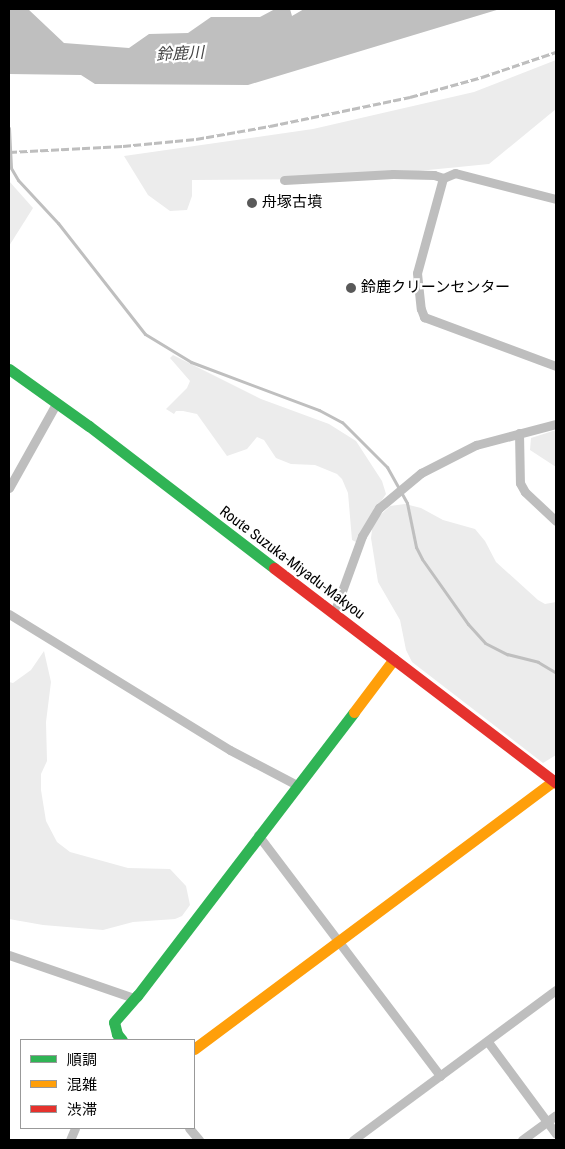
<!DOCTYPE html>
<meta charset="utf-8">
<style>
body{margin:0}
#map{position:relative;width:565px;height:1149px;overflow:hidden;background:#fff;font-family:"Roboto Condensed","Noto Sans JP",sans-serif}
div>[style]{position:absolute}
.green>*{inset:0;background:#ececec}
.water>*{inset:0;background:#bfbfbf}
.stream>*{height:3px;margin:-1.5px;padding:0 1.5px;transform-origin:1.5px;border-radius:1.5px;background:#bfbfbf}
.street>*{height:9px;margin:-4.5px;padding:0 4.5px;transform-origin:4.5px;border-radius:4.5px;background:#bebebe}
.fast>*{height:11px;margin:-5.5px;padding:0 5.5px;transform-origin:5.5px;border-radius:5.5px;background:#30b455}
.slow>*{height:11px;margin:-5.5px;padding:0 5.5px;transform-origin:5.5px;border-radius:5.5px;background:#ff9f0a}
.jam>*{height:11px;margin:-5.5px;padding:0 5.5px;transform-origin:5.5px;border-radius:5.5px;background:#e5322d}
.rail>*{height:3px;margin-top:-1.5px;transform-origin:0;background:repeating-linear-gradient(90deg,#bebebe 0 8px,transparent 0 10.5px)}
.dots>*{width:14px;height:14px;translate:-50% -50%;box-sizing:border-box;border:2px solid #fff;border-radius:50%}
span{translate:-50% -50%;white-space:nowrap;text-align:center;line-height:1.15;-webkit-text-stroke:4.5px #fff;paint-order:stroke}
.poi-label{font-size:15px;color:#000}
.left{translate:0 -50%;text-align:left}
.street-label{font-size:15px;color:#000}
.water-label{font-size:16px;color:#444;font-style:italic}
.frame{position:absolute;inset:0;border:10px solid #000;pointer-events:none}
.legend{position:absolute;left:20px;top:1039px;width:175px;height:90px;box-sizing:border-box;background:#fff;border:1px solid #999;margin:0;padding:6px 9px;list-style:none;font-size:15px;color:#000}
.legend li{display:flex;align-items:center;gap:10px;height:25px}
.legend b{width:25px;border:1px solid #999}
</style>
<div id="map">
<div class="green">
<div style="clip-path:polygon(556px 60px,556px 109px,489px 164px,337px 179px,192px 180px,192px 196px,187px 210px,170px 211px,148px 195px,124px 156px,313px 129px,474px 92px)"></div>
<div style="clip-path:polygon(9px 181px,33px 208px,9px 246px)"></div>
<div style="clip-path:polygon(173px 355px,261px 399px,329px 424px,356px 441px,382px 481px,386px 494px,365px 526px,358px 543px,352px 540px,348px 493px,342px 479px,337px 474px,315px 465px,291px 464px,276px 458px,264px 440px,257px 437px,247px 449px,227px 456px,197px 414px,183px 411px,176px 411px,174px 414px,166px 409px,187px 388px,190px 381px,170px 358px)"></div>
<div style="clip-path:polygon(556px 430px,556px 467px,530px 450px,531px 438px)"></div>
<div style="clip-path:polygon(405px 504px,421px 508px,443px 520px,475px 529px,485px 541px,496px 562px,538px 600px,545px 604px,556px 602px,556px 755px,543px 763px,412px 662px,406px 650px,400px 620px,378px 582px,371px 538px,373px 522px,390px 506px)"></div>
<div style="clip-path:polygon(44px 651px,51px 682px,46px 722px,47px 761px,41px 774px,41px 790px,46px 821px,57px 842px,70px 852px,128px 868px,170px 869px,186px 886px,190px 905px,182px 916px,175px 919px,133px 922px,103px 930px,43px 925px,9px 919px,9px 682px,13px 683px,31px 670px)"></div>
</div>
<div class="water">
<div style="clip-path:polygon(9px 9px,28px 9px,64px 43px,129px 48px,149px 34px,188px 33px,211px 17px,260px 17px,275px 9px,290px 9px,292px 16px,304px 9px,500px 9px,248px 85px,95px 84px,81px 75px,9px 74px)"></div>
</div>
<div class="stream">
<div style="left:9px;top:128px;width:40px;rotate:87.1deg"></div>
<div style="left:11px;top:168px;width:14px;rotate:60deg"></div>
<div style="left:18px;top:180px;width:59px;rotate:47.1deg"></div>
<div style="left:58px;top:223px;width:141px;rotate:51.9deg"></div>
<div style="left:145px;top:334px;width:54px;rotate:31.3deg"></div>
<div style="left:191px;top:362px;width:137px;rotate:20.6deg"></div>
<div style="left:319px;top:410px;width:26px;rotate:28deg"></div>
<div style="left:342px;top:422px;width:64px;rotate:45deg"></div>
<div style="left:387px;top:467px;width:41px;rotate:60.9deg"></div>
<div style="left:407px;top:503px;width:45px;rotate:78.4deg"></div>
<div style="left:416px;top:547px;width:13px;rotate:63deg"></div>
<div style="left:422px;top:559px;width:80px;rotate:54.7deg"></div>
<div style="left:468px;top:624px;width:25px;rotate:48deg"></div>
<div style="left:485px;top:643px;width:25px;rotate:27deg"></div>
<div style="left:507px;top:654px;width:32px;rotate:14deg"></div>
<div style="left:538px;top:662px;width:21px;rotate:31deg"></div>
</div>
<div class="street">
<div style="left:284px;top:180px;width:109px;rotate:-3.2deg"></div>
<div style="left:393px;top:174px;width:41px;rotate:1.4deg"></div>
<div style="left:434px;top:175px;width:9px;rotate:18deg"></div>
<div style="left:556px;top:199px;width:104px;rotate:-165.6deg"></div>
<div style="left:455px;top:173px;width:13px;rotate:157deg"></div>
<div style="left:443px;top:178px;width:98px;rotate:105.3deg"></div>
<div style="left:417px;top:273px;width:36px;rotate:84deg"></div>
<div style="left:421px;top:309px;width:9px;rotate:69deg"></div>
<div style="left:424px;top:317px;width:141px;rotate:20.4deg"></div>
<div style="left:519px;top:433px;width:50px;rotate:88.9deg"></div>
<div style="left:520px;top:483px;width:10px;rotate:61deg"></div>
<div style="left:525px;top:492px;width:42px;rotate:43.1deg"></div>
<div style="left:9px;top:488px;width:98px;rotate:-60.8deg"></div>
<div style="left:334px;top:613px;width:82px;rotate:-70deg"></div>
<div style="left:362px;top:536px;width:33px;rotate:-59deg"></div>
<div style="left:379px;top:508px;width:55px;rotate:-39.8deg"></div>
<div style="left:421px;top:473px;width:62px;rotate:-27deg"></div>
<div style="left:476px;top:445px;width:83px;rotate:-14.7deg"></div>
<div style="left:9px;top:614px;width:259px;rotate:31.6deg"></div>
<div style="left:230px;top:750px;width:76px;rotate:27.6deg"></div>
<div style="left:258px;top:835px;width:302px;rotate:52.9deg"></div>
<div style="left:9px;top:955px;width:132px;rotate:19deg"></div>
<div style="left:488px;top:1042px;width:114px;rotate:53.5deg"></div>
<div style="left:189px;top:1128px;width:16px;rotate:50deg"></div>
<div style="left:70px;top:1140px;width:13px;rotate:-67deg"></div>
<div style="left:353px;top:1140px;width:252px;rotate:-36.5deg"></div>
<div style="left:522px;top:1140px;width:42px;rotate:-36.3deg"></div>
</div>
<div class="fast">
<div style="left:9px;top:369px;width:98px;rotate:35.5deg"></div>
<div style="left:89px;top:426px;width:233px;rotate:37.5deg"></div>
<div style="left:122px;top:1040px;width:8px;rotate:-130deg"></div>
<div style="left:117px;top:1034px;width:12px;rotate:-104deg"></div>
<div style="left:114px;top:1022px;width:35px;rotate:-49deg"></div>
<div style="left:137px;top:996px;width:357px;rotate:-52.6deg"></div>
</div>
<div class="slow">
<div style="left:354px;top:712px;width:66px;rotate:-53deg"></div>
<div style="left:194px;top:1049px;width:449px;rotate:-36.7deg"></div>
</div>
<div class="jam">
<div style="left:274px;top:568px;width:355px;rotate:37.3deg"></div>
</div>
<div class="rail">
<div style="left:9px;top:152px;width:114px;rotate:-3deg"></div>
<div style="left:123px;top:146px;width:73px;rotate:-5.5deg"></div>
<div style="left:196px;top:139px;width:75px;rotate:-10deg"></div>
<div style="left:270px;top:126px;width:143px;rotate:-11.7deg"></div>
<div style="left:410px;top:97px;width:75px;rotate:-15.5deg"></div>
<div style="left:482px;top:77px;width:78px;rotate:-18.7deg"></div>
</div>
<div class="dots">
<div style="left:252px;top:203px;background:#595959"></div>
<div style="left:351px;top:288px;background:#595959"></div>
</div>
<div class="poi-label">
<span class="left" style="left:262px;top:203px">舟塚古墳</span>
<span class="left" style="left:361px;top:288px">鈴鹿クリーンセンター</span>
</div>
<div class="street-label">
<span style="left:292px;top:563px;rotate:37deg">Route Suzuka-Miyadu-Makyou</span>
</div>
<div class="water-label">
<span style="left:180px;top:54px;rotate:-3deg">鈴鹿川</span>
</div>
<div class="frame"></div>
<ul class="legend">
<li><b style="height:6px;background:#30b455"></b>順調</li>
<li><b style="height:6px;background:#ff9f0a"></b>混雑</li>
<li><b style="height:6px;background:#e5322d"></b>渋滞</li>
</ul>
</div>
